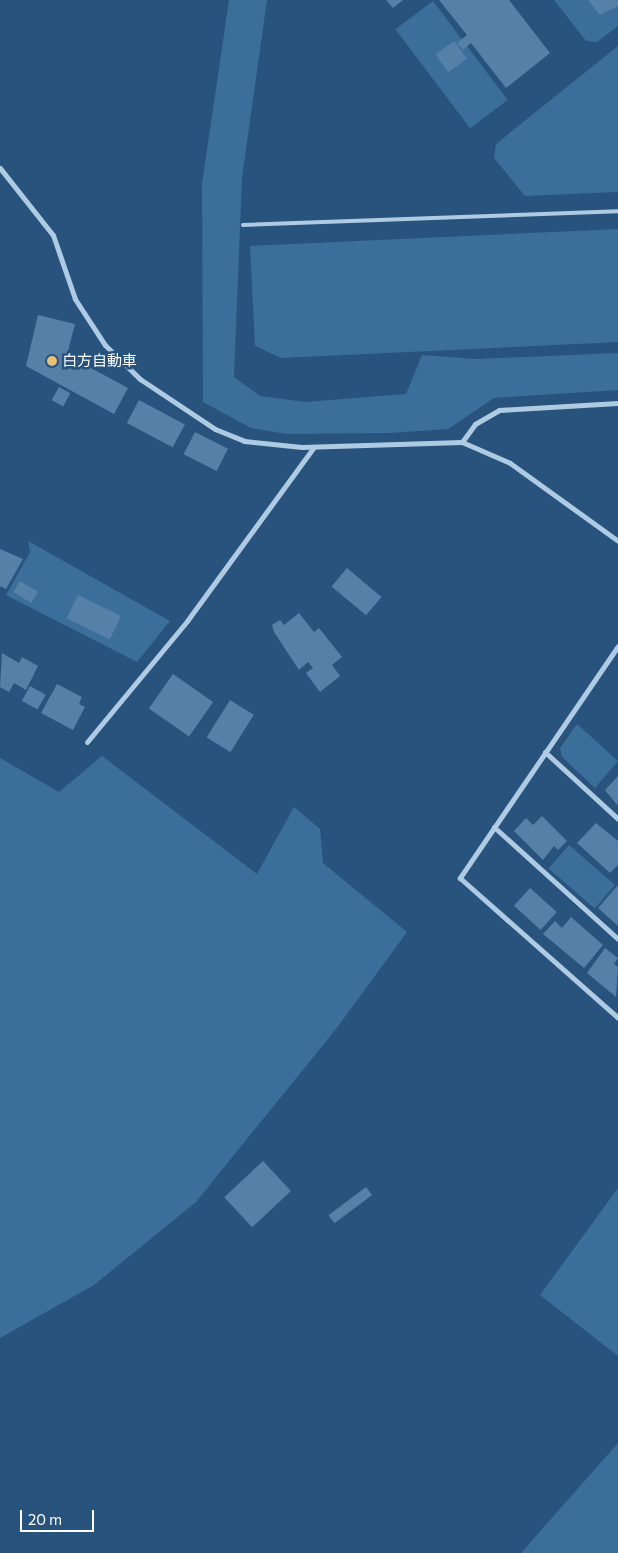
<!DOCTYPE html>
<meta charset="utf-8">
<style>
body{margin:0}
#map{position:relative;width:618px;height:1553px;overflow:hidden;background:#28537d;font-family:Commissioner,"Noto Sans JP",sans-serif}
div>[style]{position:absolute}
.green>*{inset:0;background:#3c6e9a;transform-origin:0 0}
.building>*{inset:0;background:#5580a8;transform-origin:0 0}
.lane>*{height:4px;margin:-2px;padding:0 2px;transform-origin:2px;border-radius:2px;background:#afcbe4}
.street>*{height:5px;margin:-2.5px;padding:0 2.5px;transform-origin:2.5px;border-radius:2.5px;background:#afcbe4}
.dots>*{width:14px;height:14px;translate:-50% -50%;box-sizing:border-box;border:2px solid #28537d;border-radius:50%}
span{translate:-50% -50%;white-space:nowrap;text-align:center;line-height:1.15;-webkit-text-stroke:5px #28537d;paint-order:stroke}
.poi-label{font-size:15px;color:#fff}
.left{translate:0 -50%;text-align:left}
.scale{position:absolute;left:20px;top:1510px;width:74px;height:22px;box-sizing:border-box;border:2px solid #fff;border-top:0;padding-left:6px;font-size:15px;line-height:18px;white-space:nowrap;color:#fff;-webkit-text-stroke:4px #28537d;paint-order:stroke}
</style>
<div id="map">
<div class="green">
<div style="clip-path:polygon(229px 0,267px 0,242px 178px,234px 377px,260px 396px,305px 402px,406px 394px,422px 355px,476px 359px,618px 353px,618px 390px,494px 398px,448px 429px,390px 433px,286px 434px,251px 428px,203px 402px,202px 184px)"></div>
<div style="clip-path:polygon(554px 0,618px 0,618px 26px,597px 42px,586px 41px)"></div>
<div style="left:433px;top:1px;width:124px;height:47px;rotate:53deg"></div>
<div style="clip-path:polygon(618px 46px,618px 192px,525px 196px,494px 158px,496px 144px)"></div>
<div style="clip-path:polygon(618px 229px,618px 342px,281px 358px,255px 346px,250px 246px)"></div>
<div style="clip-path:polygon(28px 541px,170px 621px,137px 662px,6px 595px,30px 552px)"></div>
<div style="clip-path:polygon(577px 724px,618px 761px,595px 788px,562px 757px,560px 748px)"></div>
<div style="clip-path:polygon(102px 756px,257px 874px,294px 807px,320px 829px,323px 863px,407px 932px,336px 1029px,196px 1202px,94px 1285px,0 1338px,0 758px,59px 792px)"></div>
<div style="left:569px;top:845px;width:61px;height:31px;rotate:41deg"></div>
<div style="clip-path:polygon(618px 1188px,618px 1356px,540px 1295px)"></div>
<div style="clip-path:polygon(618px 1443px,618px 1553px,521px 1553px)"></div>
</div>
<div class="building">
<div style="clip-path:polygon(386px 0,403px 0,393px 8px)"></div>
<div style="clip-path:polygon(439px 0,509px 0,550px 53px,506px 88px,471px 43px,463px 50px,457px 43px,467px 35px)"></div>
<div style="clip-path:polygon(588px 0,618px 0,618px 6px,600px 15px)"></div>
<div style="left:454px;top:41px;width:22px;height:23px;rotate:54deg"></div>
<div style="clip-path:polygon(38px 315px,75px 324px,67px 355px,128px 388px,114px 414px,26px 366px)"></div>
<div style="left:59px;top:387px;width:13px;height:15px;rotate:29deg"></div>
<div style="left:139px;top:400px;width:52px;height:26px;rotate:28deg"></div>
<div style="left:195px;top:432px;width:37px;height:25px;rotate:27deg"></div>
<div style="clip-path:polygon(0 549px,23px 559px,6px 589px,0 586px)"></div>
<div style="left:347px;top:568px;width:45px;height:24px;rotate:40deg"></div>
<div style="left:20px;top:581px;width:21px;height:13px;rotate:31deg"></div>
<div style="left:78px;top:595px;width:48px;height:26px;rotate:26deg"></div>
<div style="clip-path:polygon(299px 613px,314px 632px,319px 628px,342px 657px,332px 665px,340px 676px,320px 692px,306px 673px,313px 668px,308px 662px,299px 670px,274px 632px,272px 625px,280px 620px,284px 625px)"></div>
<div style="clip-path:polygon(2px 653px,19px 663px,22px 657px,38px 666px,26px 690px,14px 683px,9px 692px,0 687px)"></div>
<div style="left:173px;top:674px;width:49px;height:42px;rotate:35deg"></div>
<div style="clip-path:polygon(57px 684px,82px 697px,79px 704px,85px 707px,73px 730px,41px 713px)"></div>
<div style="left:30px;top:686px;width:18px;height:17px;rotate:29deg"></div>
<div style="left:230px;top:700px;width:28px;height:44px;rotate:32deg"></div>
<div style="clip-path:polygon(618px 776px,618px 806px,605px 790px)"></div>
<div style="clip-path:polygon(542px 816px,567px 841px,558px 850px,554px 846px,543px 860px,514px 831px,526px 818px,533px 825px)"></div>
<div style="clip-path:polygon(596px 823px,618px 841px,618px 865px,610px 873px,577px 843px)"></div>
<div style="clip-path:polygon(618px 885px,618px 926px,598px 908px)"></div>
<div style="left:530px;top:888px;width:36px;height:24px;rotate:42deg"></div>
<div style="clip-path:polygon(571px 917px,603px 945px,584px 968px,543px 934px,555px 921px,562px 928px)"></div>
<div style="clip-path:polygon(605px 948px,618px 958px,614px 964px,618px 967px,616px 997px,587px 973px)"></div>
<div style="left:263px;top:1161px;width:41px;height:53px;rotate:47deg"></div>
<div style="left:366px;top:1187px;width:10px;height:47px;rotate:53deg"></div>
</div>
<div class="lane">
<div style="left:243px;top:225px;width:375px;rotate:-2.1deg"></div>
</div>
<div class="street">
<div style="left:0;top:168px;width:85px;rotate:51.7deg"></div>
<div style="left:53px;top:235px;width:68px;rotate:71deg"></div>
<div style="left:75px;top:299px;width:55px;rotate:56.9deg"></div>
<div style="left:105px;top:345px;width:49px;rotate:44.2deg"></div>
<div style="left:140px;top:379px;width:90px;rotate:33.7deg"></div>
<div style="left:215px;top:429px;width:31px;rotate:22deg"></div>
<div style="left:244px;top:441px;width:58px;rotate:5.9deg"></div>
<div style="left:302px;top:447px;width:160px;rotate:-1.8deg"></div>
<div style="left:462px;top:442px;width:52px;rotate:23.6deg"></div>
<div style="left:510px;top:463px;width:133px;rotate:35.8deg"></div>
<div style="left:462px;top:442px;width:22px;rotate:-54deg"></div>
<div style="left:475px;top:424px;width:28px;rotate:-30deg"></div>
<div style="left:499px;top:410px;width:119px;rotate:-3.4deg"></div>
<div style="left:618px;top:646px;width:281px;rotate:124.3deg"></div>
<div style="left:460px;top:878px;width:211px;rotate:41.5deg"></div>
<div style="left:87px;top:742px;width:157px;rotate:-50.4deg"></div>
<div style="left:187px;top:621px;width:215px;rotate:-53.9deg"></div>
<div style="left:545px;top:752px;width:99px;rotate:42.5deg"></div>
<div style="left:494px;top:827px;width:167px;rotate:42.1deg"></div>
</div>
<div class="dots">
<div style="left:52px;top:361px;background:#ebc175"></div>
</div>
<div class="poi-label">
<span class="left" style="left:62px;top:361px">白方自動車</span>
</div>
<div class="scale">20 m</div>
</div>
